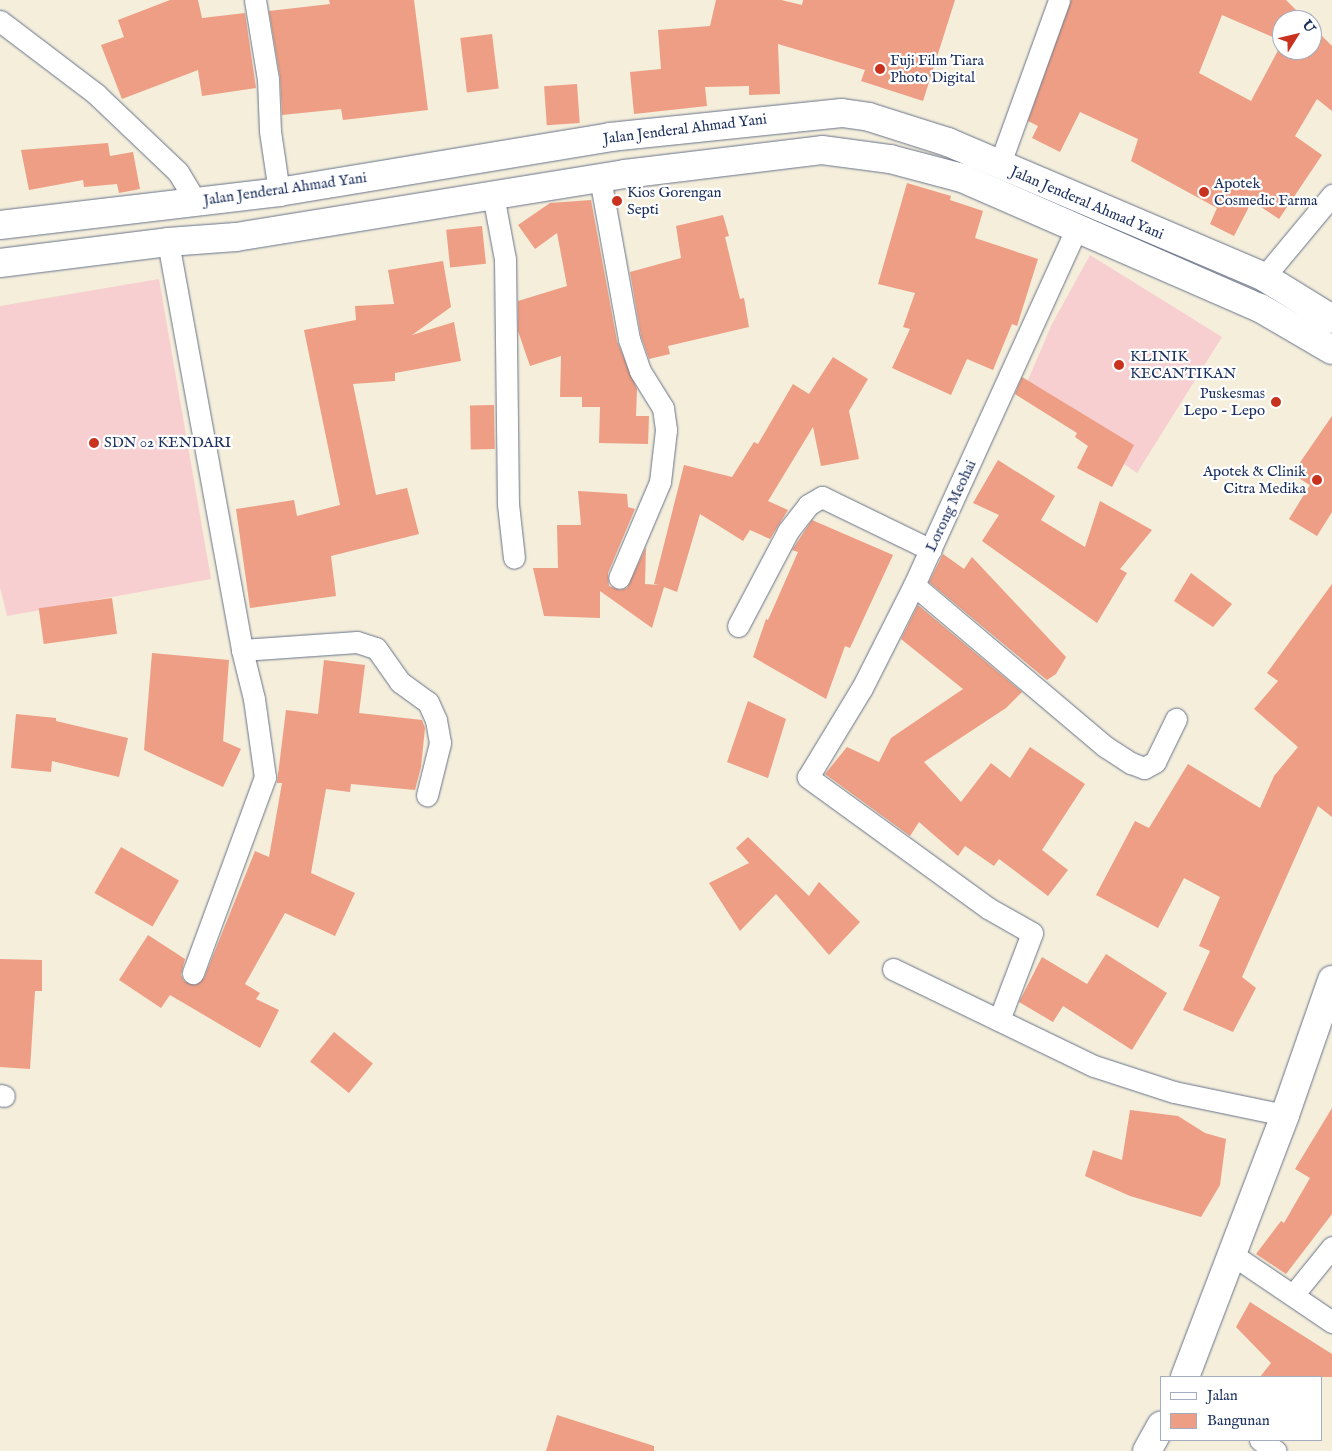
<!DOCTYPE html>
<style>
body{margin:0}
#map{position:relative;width:1332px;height:1451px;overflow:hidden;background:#f4eedb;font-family:"IM FELL English",serif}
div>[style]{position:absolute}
.built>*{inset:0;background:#f7cfd0}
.building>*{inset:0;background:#ed9e84;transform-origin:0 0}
.roads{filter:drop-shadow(0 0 1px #67728a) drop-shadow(0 0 1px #67728a)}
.street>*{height:21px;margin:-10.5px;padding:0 10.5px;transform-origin:10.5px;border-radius:10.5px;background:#fff}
.secondary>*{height:28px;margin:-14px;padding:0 14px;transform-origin:14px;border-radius:14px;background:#fff}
.highway>*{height:28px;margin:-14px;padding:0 14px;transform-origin:14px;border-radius:14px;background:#fff}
.dots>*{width:14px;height:14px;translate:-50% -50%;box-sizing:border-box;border:2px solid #fff;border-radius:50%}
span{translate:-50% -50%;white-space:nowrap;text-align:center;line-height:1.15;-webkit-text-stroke:4.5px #fff;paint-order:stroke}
.poi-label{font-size:15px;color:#1b2f5e}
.left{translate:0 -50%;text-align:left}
.right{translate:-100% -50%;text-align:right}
.street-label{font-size:15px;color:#1b2f5e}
.legend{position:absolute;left:1160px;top:1376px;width:162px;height:65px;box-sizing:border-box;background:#fff;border:1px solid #a4acbf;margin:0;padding:6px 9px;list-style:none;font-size:15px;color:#1b2f5e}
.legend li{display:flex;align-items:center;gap:10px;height:25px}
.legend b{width:25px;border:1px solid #a4acbf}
.north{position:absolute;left:1272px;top:10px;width:50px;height:50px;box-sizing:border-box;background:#fff;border:1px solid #a4acbf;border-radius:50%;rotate:54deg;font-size:14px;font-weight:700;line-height:20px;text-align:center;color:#1b2f5e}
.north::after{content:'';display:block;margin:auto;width:18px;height:22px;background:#c8321e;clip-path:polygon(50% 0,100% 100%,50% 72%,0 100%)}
</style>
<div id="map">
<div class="built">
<div style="clip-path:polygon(1090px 255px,1222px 337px,1137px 473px,1022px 394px,1052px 324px)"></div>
<div style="clip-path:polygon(159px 279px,211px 579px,7px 616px,0 587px,0 306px)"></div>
</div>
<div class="building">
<div style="clip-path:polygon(170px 0,198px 0,202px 18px,245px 13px,256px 88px,202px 96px,198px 70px,122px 99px,101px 45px,124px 37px,118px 20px)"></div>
<div style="clip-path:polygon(329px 0,414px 0,428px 110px,343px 120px,341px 109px,282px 115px,280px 77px,269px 11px,330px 4px)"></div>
<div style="clip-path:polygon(716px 0,781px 0,802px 5px,803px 0,955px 0,923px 101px,861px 81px,865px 70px,778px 44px,780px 94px,749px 95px,749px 86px,705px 87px,707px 106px,634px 114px,630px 72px,661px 69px,658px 30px,710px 26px)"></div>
<div style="clip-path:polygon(1071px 0,1286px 0,1306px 20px,1282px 20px,1282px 41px,1222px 15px,1199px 73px,1251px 101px,1282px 43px,1282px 50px,1312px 50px,1312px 26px,1332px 46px,1332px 111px,1317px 99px,1295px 136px,1322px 155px,1279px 219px,1252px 201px,1234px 236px,1210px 224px,1217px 208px,1131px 161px,1138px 139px,1080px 112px,1060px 152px,1032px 138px,1038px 126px,1028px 121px)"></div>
<div style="left:492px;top:34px;width:55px;height:32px;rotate:83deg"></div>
<div style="left:577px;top:84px;width:39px;height:33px;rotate:86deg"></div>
<div style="clip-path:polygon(108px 143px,110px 156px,133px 152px,140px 189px,119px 193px,117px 184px,84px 187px,83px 180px,29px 190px,21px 150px)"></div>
<div style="clip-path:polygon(907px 183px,951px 196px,950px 200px,983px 211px,975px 238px,1038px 259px,1017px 326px,1012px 324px,993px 370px,967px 359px,951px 395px,892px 368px,910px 329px,903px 327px,915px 293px,878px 284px)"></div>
<div style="clip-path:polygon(591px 200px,617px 341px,637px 389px,636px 416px,649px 416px,648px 444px,599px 443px,600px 407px,582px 407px,582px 397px,560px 397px,561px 356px,530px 366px,518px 331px,518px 301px,567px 286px,557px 233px,535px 249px,518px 225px,550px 203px)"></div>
<div style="clip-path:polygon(723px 215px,729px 236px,725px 237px,740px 299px,744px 298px,749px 327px,668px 346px,670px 354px,649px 359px,641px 336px,630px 272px,681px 258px,676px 226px)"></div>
<div style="left:482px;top:226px;width:38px;height:36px;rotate:84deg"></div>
<div style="clip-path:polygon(443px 261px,451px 307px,412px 335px,454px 322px,461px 361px,395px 373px,395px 381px,353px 384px,376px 495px,407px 488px,419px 534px,331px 556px,336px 596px,250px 608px,236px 509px,294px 500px,297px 516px,340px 505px,304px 330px,356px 320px,355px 306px,394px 304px,388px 270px)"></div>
<div style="clip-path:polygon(833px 357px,868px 379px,849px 411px,859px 459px,821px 466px,813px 427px,768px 501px,788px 510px,770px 539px,750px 530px,743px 541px,700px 514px,677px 592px,664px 587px,652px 628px,600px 591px,600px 618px,544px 616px,533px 568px,558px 568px,557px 525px,581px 525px,578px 491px,627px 494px,628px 507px,635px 509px,608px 573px,609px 586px,620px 590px,627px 588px,646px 547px,645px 584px,659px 585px,654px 584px,684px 465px,732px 477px,754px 442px,758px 444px,793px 384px,809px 394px)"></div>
<div style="clip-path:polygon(1022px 377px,1134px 445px,1112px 487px,1077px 468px,1088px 446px,1075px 437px,1077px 433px,1015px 394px)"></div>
<div style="left:494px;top:405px;width:44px;height:24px;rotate:89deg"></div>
<div style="clip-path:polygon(1332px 416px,1332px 512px,1317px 536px,1289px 519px,1310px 485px,1292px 474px)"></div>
<div style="clip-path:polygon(998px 460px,1055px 496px,1041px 520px,1085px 547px,1100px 501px,1152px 530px,1120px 569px,1127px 573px,1097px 623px,982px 541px,999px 515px,973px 503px)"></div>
<div style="clip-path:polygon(812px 520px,893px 555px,850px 648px,845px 646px,826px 699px,753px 657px,766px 619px,768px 620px,798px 552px,792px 550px)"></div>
<div style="clip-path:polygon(943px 554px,964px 569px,972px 557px,1066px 657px,1056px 674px,1047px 680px,929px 582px)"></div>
<div style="clip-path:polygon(1191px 573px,1232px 604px,1213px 627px,1174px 601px)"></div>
<div style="clip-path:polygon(1332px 584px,1332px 817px,1318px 806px,1242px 977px,1256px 988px,1233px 1032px,1183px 1010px,1210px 951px,1199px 946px,1220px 897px,1184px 878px,1158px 928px,1096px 895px,1135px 821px,1149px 828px,1188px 764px,1260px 808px,1274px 776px,1298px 747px,1254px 709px,1278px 681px,1267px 673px)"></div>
<div style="left:112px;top:598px;width:36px;height:74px;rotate:82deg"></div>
<div style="clip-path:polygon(918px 605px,1022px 692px,1006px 708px,924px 762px,961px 802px,991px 763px,1010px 778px,1030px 747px,1085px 784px,1042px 850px,1068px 870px,1048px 896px,999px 859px,994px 866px,965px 846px,958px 856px,919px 822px,910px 836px,825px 774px,847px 747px,879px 762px,891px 738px,963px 689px,901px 639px)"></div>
<div style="clip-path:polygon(152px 653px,229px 660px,223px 741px,241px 749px,223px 787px,144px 750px)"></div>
<div style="clip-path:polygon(324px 660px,365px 665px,359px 713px,422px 720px,425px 728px,421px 767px,415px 790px,351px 784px,350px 792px,326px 789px,311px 873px,355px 893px,335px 936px,285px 913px,245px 984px,260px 993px,256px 999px,279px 1010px,260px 1048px,170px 995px,161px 1008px,119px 980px,148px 935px,185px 959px,181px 975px,184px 981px,196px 985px,204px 978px,255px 851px,269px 857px,282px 783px,277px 783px,286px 710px,318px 714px)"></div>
<div style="clip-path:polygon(748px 701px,786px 719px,768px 778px,727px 762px)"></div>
<div style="clip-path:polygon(16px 714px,56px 718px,56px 721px,128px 738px,119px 777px,52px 761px,51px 772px,11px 768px)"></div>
<div style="clip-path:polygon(748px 837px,809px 896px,819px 882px,860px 922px,829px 955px,776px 894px,740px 931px,709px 883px,749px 863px,736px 848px)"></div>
<div style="left:121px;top:847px;width:67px;height:53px;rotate:30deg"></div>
<div style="clip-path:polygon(1106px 954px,1167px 993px,1132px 1050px,1063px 1006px,1053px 1022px,1019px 1002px,1042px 957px,1087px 984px)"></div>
<div style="clip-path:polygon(0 959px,42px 960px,42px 991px,35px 991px,30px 1069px,0 1067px)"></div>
<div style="left:334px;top:1032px;width:50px;height:38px;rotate:39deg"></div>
<div style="clip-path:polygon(1332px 1108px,1332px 1214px,1286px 1274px,1256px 1254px,1281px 1221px,1284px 1223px,1310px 1178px,1295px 1169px)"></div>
<div style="clip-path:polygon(1130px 1110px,1178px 1116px,1205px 1133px,1226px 1139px,1220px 1185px,1201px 1217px,1130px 1196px,1085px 1176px,1093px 1150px,1122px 1160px)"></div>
<div style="clip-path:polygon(1250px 1302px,1332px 1354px,1332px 1377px,1260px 1377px,1271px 1363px,1236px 1327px)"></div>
<div style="clip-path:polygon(557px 1415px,654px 1446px,654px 1451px,546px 1451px)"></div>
</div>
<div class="roads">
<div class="street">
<div style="left:255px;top:0;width:80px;rotate:80.7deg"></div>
<div style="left:268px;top:79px;width:52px;rotate:87.8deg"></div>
<div style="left:270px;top:131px;width:62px;rotate:81.6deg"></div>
<div style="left:0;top:21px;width:121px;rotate:37.2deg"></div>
<div style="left:96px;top:94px;width:113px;rotate:43.6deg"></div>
<div style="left:178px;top:172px;width:35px;rotate:59deg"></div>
<div style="left:999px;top:166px;width:177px;rotate:-70.1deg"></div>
<div style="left:600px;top:178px;width:164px;rotate:79.8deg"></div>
<div style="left:629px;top:339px;width:34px;rotate:71deg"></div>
<div style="left:640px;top:371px;width:44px;rotate:58.1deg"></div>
<div style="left:663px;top:408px;width:22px;rotate:82deg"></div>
<div style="left:666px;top:430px;width:52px;rotate:96.6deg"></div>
<div style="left:660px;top:482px;width:104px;rotate:113.1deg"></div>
<div style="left:493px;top:195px;width:65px;rotate:79.4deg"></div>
<div style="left:505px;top:259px;width:245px;rotate:89.3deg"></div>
<div style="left:508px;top:504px;width:54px;rotate:83.7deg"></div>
<div style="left:168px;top:242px;width:415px;rotate:79.7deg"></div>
<div style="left:242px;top:650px;width:50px;rotate:76.2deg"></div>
<div style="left:254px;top:699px;width:79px;rotate:82deg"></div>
<div style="left:265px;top:777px;width:209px;rotate:110.2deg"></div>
<div style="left:1264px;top:277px;width:107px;rotate:-50.3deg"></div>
<div style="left:914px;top:585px;width:251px;rotate:40.2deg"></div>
<div style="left:1106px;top:747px;width:30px;rotate:33deg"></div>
<div style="left:1131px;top:763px;width:14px;rotate:21deg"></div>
<div style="left:1144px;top:768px;width:13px;rotate:-29deg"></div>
<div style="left:1155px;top:762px;width:48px;rotate:-64deg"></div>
<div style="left:738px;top:626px;width:107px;rotate:-62.2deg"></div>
<div style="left:788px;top:531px;width:33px;rotate:-52deg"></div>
<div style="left:808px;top:505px;width:16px;rotate:-30deg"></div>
<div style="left:822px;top:497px;width:121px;rotate:25.9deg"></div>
<div style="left:242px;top:650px;width:115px;rotate:-4deg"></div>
<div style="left:357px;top:642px;width:20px;rotate:18deg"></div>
<div style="left:376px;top:648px;width:42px;rotate:54.8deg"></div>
<div style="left:400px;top:682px;width:34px;rotate:36deg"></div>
<div style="left:428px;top:702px;width:20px;rotate:66deg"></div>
<div style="left:436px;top:720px;width:23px;rotate:80deg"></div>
<div style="left:440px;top:743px;width:54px;rotate:104deg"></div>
<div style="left:893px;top:969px;width:223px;rotate:25.8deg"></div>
<div style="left:1094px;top:1066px;width:84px;rotate:18deg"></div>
<div style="left:1174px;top:1092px;width:113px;rotate:11.7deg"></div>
<div style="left:999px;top:1020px;width:93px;rotate:-69.2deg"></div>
<div style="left:1032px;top:933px;width:51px;rotate:-150.4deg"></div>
<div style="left:988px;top:908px;width:223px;rotate:-144deg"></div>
<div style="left:808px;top:777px;width:104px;rotate:-58.8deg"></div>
<div style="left:862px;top:688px;width:115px;rotate:-63.2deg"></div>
<div style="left:914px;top:585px;width:393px;rotate:-65.5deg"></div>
<div style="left:0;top:1095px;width:4px;rotate:14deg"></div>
<div style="left:1233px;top:1255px;width:120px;rotate:34.1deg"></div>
<div style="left:1293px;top:1295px;width:62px;rotate:-50.9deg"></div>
<div style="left:1260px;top:1440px;width:19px;rotate:35deg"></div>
</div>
<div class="secondary">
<div style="left:1185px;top:1377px;width:280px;rotate:-69.1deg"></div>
<div style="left:1285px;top:1115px;width:143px;rotate:-70.8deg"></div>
<div style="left:1147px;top:1451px;width:29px;rotate:-61deg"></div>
</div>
<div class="highway">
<div style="left:0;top:225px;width:281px;rotate:-6.7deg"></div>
<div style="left:279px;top:192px;width:336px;rotate:-9.4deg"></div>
<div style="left:610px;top:137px;width:233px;rotate:-5.9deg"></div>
<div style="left:842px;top:113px;width:27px;rotate:8deg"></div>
<div style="left:869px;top:117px;width:83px;rotate:17.6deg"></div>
<div style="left:948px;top:142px;width:344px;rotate:23.1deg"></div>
<div style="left:1264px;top:277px;width:80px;rotate:31.7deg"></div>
<div style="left:0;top:263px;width:169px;rotate:-7.1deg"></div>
<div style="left:168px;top:242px;width:68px;rotate:-4.2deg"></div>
<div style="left:236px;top:237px;width:394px;rotate:-9.2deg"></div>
<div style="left:625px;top:174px;width:198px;rotate:-6.9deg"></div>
<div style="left:822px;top:150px;width:69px;rotate:7.5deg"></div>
<div style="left:890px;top:159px;width:74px;rotate:14.8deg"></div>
<div style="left:962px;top:178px;width:325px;rotate:23.6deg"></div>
<div style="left:1260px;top:308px;width:83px;rotate:30.3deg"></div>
</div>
</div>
<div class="dots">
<div style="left:880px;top:69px;background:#c8321e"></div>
<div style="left:1204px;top:192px;background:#c8321e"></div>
<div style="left:617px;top:201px;background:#c8321e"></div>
<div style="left:1119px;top:365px;background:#c8321e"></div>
<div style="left:1276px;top:402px;background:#c8321e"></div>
<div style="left:94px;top:443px;background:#c8321e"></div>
<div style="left:1317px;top:480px;background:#c8321e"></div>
</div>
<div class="poi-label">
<span class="left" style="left:890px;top:69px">Fuji Film Tiara<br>Photo Digital</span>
<span class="left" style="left:1214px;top:192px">Apotek<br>Cosmedic Farma</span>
<span class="left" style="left:627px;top:201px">Kios Gorengan<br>Septi</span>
<span class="left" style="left:1130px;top:365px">KLINIK<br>KECANTIKAN</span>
<span class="right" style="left:1265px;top:402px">Puskesmas<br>Lepo - Lepo</span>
<span class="left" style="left:104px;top:443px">SDN 02 KENDARI</span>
<span class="right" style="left:1306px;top:480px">Apotek &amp; Clinik<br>Citra Medika</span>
</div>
<div class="street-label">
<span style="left:685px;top:129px;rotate:-7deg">Jalan Jenderal Ahmad Yani</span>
<span style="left:285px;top:189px;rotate:-8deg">Jalan Jenderal Ahmad Yani</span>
<span style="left:1087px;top:203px;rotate:23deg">Jalan Jenderal Ahmad Yani</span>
<span style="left:951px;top:506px;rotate:-65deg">Lorong Meohai</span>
</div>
<ul class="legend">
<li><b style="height:6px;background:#fff"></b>Jalan</li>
<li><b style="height:14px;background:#ed9e84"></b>Bangunan</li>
</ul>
<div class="north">U</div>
</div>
